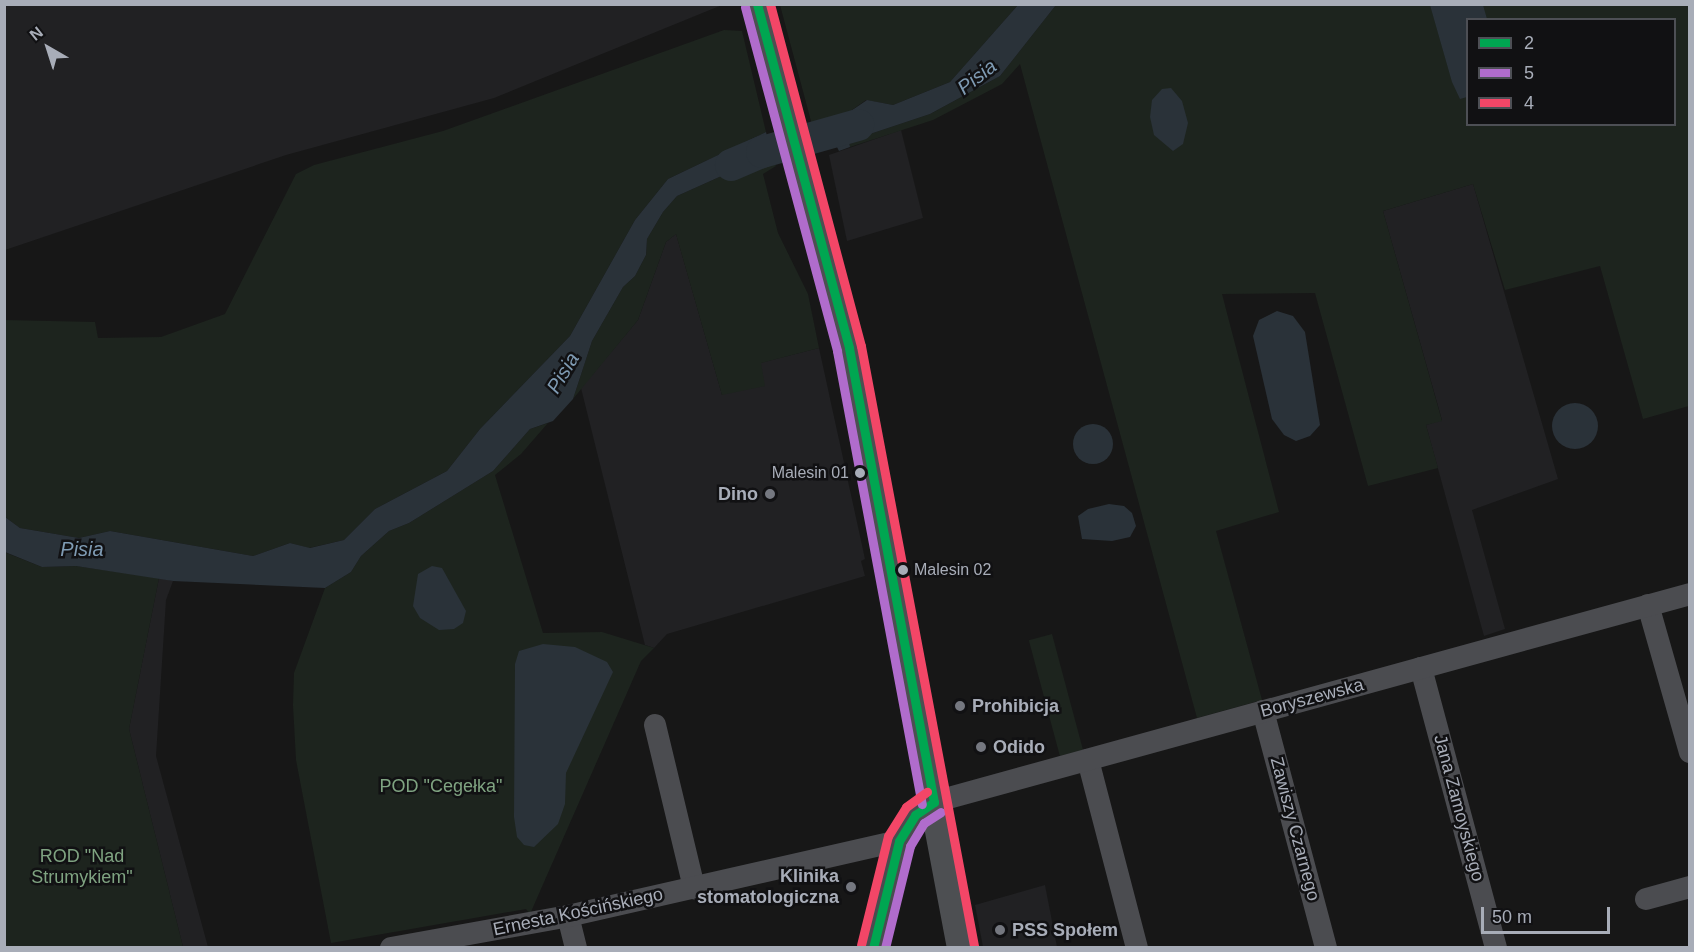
<!DOCTYPE html>
<meta charset="utf-8">
<style>
body{margin:0}
#map{position:relative;width:1694px;height:952px;overflow:hidden;background:#171717;font-family:Helvetica,sans-serif}
div>[style]{position:absolute}
.built>*{inset:0;background:#212123}
.green>*{inset:0;background:#1d241e;transform-origin:0 0}
.water>*{inset:0;background:#2a3239}
.round{border-radius:50%}
.river>*{height:32px;margin:-16px;padding:0 16px;transform-origin:16px;border-radius:16px;background:#2a3239}
.minor>*{height:22px;margin:-11px;padding:0 11px;transform-origin:11px;border-radius:11px;background:#4b4c50}
.major>*{height:30px;margin:-15px;padding:0 15px;transform-origin:15px;border-radius:15px;background:#4d4f52}
.bus-1>*{height:9px;margin:-4.5px;padding:0 4.5px;transform-origin:4.5px;border-radius:4.5px;background:#00a651}
.bus-2>*{height:9px;margin:-4.5px;padding:0 4.5px;transform-origin:4.5px;border-radius:4.5px;background:#b06ccc}
.bus-3>*{height:9px;margin:-4.5px;padding:0 4.5px;transform-origin:4.5px;border-radius:4.5px;background:#f34667}
.dots>*{width:16px;height:16px;translate:-50% -50%;box-sizing:border-box;border:3px solid #111113;border-radius:50%}
span{translate:-50% -50%;white-space:nowrap;text-align:center;line-height:1.15;-webkit-text-stroke:5px #111113;paint-order:stroke}
.bus-label{font-size:16px;color:#a8adb8}
.right{translate:-100% -50%;text-align:right}
.left{translate:0 -50%;text-align:left}
.poi-label{font-size:18px;color:#a8adb8;font-weight:700}
.street-label{font-size:18px;color:#a8adb8}
.park-label{font-size:18px;color:#7fa381}
.water-label{font-size:20px;color:#7f9bb3;font-style:italic}
.frame{position:absolute;inset:0;border:6px solid #a8adb8;pointer-events:none}
.legend{position:absolute;left:1466px;top:18px;width:210px;height:108px;box-sizing:border-box;background:#111113;border:2px solid #4d4f55;margin:0;padding:8px 10px;list-style:none;font-size:18px;color:#a8adb8}
.legend li{display:flex;align-items:center;gap:12px;height:30px}
.legend b{width:30px;border:2px solid #4d4f55}
.north{position:absolute;left:18px;top:18px;width:60px;height:60px;-webkit-text-stroke:4px #111113;paint-order:stroke;rotate:321deg;font-size:16px;font-weight:700;line-height:24px;text-align:center;color:#a8adb8}
.north::after{content:'';display:block;margin:auto;width:21px;height:27px;background:#a8adb8;clip-path:polygon(50% 0,100% 100%,50% 72%,0 100%)}
.scale{position:absolute;left:1481px;top:907px;width:129px;height:27px;box-sizing:border-box;border:3px solid #a8adb8;border-top:0;padding-left:8px;font-size:18px;line-height:21px;white-space:nowrap;color:#a8adb8;-webkit-text-stroke:4px #111113;paint-order:stroke}
</style>
<div id="map">
<div class="built">
<div style="clip-path:polygon(5px 4px,722px 4px,722px 5px,494px 98px,286px 155px,5px 250px)"></div>
<div style="clip-path:polygon(901px 130px,923px 218px,847px 241px,829px 155px)"></div>
<div style="clip-path:polygon(1473px 184px,1558px 479px,1472px 510px,1505px 629px,1484px 636px,1426px 425px,1442px 420px,1383px 211px)"></div>
<div style="clip-path:polygon(676px 234px,722px 395px,760px 363px,819px 348px,865px 559px,861px 561px,865px 576px,667px 634px,654px 648px,645px 645px,581px 388px,638px 320px,666px 242px)"></div>
<div style="clip-path:polygon(159px 578px,173px 581px,166px 600px,156px 756px,208px 947px,183px 947px,129px 729px)"></div>
<div style="clip-path:polygon(1045px 885px,1057px 947px,983px 947px,975px 905px)"></div>
</div>
<div class="green">
<div style="clip-path:polygon(780px 5px,1018px 5px,950px 82px,893px 105px,866px 100px,842px 117px,812px 125px)"></div>
<div style="clip-path:polygon(evenodd,1056px 5px,1689px 5px,1689px 406px,1643px 419px,1600px 266px,1505px 290px,1473px 184px,1383px 211px,1442px 421px,1426px 425px,1438px 468px,1368px 486px,1315px 293px,1222px 294px,1279px 512px,1216px 531px,1262px 700px,1197px 718px,1020px 64px,1002px 84px,933px 120px,850px 147px,849px 141px,930px 114px,1000px 76px,1056px 5px,1468px 20px,1674px 20px,1674px 124px,1468px 124px,1468px 20px)"></div>
<div style="clip-path:polygon(724px 30px,742px 31px,766px 132px,668px 179px,635px 220px,570px 336px,480px 429px,447px 471px,375px 509px,344px 540px,309px 548px,290px 543px,253px 556px,110px 531px,79px 538px,20px 528px,5px 517px,4px 320px,95px 322px,98px 338px,161px 337px,225px 314px,296px 174px,314px 165px,443px 131px)"></div>
<div style="clip-path:polygon(774px 162px,776px 166px,763px 174px,778px 233px,808px 294px,819px 348px,761px 363px,765px 386px,722px 395px,676px 234px,666px 242px,638px 320px,573px 399px,592px 341px,623px 287px,635px 276px,646px 255px,647px 239px,663px 212px,677px 196px,726px 174px)"></div>
<div style="clip-path:polygon(548px 423px,521px 454px,495px 475px,543px 633px,602px 632px,654px 648px,641px 661px,530px 914px,526px 909px,331px 943px,296px 760px,293px 705px,294px 673px,325px 588px,351px 572px,361px 556px,389px 531px,409px 523px,493px 471px,530px 429px)"></div>
<div style="clip-path:polygon(4px 552px,42px 567px,76px 566px,159px 578px,129px 729px,183px 947px,5px 947px)"></div>
<div style="left:1052px;top:634px;width:120px;height:24px;rotate:75deg"></div>
</div>
<div class="water">
<div style="clip-path:polygon(1018px 5px,1056px 5px,1000px 76px,930px 114px,849px 141px,850px 147px,839px 151px,836px 145px,819px 150px,812px 125px,842px 117px,867px 100px,893px 105px,950px 82px)"></div>
<div style="clip-path:polygon(1430px 5px,1483px 5px,1487px 19px,1468px 20px,1467px 97px,1460px 99px,1452px 82px)"></div>
<div style="clip-path:polygon(1171px 88px,1182px 101px,1188px 123px,1183px 144px,1173px 151px,1154px 135px,1150px 117px,1152px 100px,1162px 89px)"></div>
<div style="clip-path:polygon(766px 132px,774px 162px,726px 174px,677px 196px,663px 212px,647px 239px,646px 255px,635px 276px,623px 287px,592px 341px,573px 399px,553px 421px,530px 429px,493px 471px,409px 523px,389px 531px,361px 556px,351px 572px,325px 588px,173px 581px,76px 566px,42px 567px,5px 552px,5px 517px,20px 528px,79px 538px,110px 531px,253px 556px,290px 543px,310px 548px,344px 540px,375px 509px,447px 471px,480px 429px,570px 336px,635px 220px,668px 179px)"></div>
<div style="clip-path:polygon(1277px 311px,1293px 316px,1305px 332px,1320px 425px,1310px 436px,1296px 441px,1284px 435px,1272px 419px,1253px 336px,1259px 320px)"></div>
<div class="round" style="left:1552px;top:403px;width:46px;height:46px"></div>
<div class="round" style="left:1073px;top:424px;width:40px;height:40px"></div>
<div style="clip-path:polygon(1109px 504px,1124px 506px,1132px 513px,1136px 526px,1130px 537px,1112px 541px,1082px 539px,1078px 516px,1088px 509px)"></div>
<div style="clip-path:polygon(432px 566px,442px 568px,466px 611px,463px 623px,454px 629px,439px 630px,420px 618px,413px 606px,418px 574px)"></div>
<div style="clip-path:polygon(543px 644px,575px 647px,607px 662px,613px 672px,566px 773px,565px 804px,558px 824px,534px 847px,524px 845px,517px 837px,514px 817px,515px 664px,519px 651px)"></div>
</div>
<div class="river">
<div style="left:731px;top:165px;width:34px;rotate:-23deg"></div>
<div style="left:762px;top:152px;width:100px;rotate:-15.7deg"></div>
</div>
<div class="minor">
<div style="left:1648px;top:605px;width:153px;rotate:74.1deg"></div>
<div style="left:1421px;top:668px;width:290px;rotate:75deg"></div>
<div style="left:1263px;top:711px;width:245px;rotate:75.1deg"></div>
<div style="left:655px;top:725px;width:168px;rotate:76.5deg"></div>
<div style="left:1088px;top:760px;width:194px;rotate:75.4deg"></div>
<div style="left:1646px;top:899px;width:46px;rotate:-15.3deg"></div>
<div style="left:568px;top:916px;width:33px;rotate:76deg"></div>
<div style="left:391px;top:948px;width:180px;rotate:-10.2deg"></div>
<div style="left:568px;top:916px;width:339px;rotate:-12.8deg"></div>
<div style="left:873px;top:948px;width:110px;rotate:-76.3deg"></div>
<div style="left:899px;top:841px;width:31px;rotate:-58deg"></div>
<div style="left:915px;top:815px;width:23px;rotate:-34deg"></div>
<div style="left:934px;top:802px;width:784px;rotate:-15.38deg"></div>
</div>
<div class="major">
<div style="left:757px;top:4px;width:356px;rotate:75deg"></div>
<div style="left:849px;top:348px;width:611px;rotate:79.33deg"></div>
</div>
<div class="bus-1">
<div style="left:757px;top:4px;width:356px;rotate:75deg"></div>
<div style="left:849px;top:348px;width:462px;rotate:79.4deg"></div>
<div style="left:873px;top:948px;width:110px;rotate:-76.3deg"></div>
<div style="left:899px;top:841px;width:31px;rotate:-58deg"></div>
<div style="left:915px;top:815px;width:23px;rotate:-34deg"></div>
</div>
<div class="bus-2">
<div style="left:745px;top:7px;width:356px;rotate:75deg"></div>
<div style="left:837px;top:351px;width:461px;rotate:79.4deg"></div>
<div style="left:885px;top:948px;width:105px;rotate:-76.2deg"></div>
<div style="left:910px;top:846px;width:27px;rotate:-59deg"></div>
<div style="left:924px;top:823px;width:20px;rotate:-33deg"></div>
</div>
<div class="bus-3">
<div style="left:770px;top:4px;width:354px;rotate:75.1deg"></div>
<div style="left:861px;top:346px;width:611px;rotate:79.33deg"></div>
<div style="left:861px;top:945px;width:112px;rotate:-76.1deg"></div>
<div style="left:888px;top:836px;width:34px;rotate:-58deg"></div>
<div style="left:906px;top:807px;width:26px;rotate:-36deg"></div>
</div>
<div class="dots">
<div style="left:860px;top:473px;background:#a8adb8"></div>
<div style="left:770px;top:494px;background:#757880"></div>
<div style="left:903px;top:570px;background:#a8adb8"></div>
<div style="left:960px;top:706px;background:#757880"></div>
<div style="left:981px;top:747px;background:#757880"></div>
<div style="left:851px;top:887px;background:#757880"></div>
<div style="left:1000px;top:930px;background:#757880"></div>
</div>
<div class="bus-label">
<span class="right" style="left:849px;top:473px">Malesin 01</span>
<span class="left" style="left:914px;top:570px">Malesin 02</span>
</div>
<div class="poi-label">
<span class="right" style="left:758px;top:494px">Dino</span>
<span class="left" style="left:972px;top:706px">Prohibicja</span>
<span class="left" style="left:993px;top:747px">Odido</span>
<span class="right" style="left:839px;top:887px">Klinika<br>stomatologiczna</span>
<span class="left" style="left:1012px;top:930px">PSS Społem</span>
</div>
<div class="street-label">
<span style="left:1312px;top:698px;rotate:-15deg">Boryszewska</span>
<span style="left:1459px;top:808px;rotate:75deg">Jana Zamoyskiego</span>
<span style="left:1295px;top:829px;rotate:75deg">Zawiszy Czarnego</span>
<span style="left:578px;top:912px;rotate:-12deg">Ernesta Kościńskiego</span>
</div>
<div class="park-label">
<span style="left:441px;top:786px">POD "Cegełka"</span>
<span style="left:82px;top:867px">ROD "Nad<br>Strumykiem"</span>
</div>
<div class="water-label">
<span style="left:977px;top:77px;rotate:-38deg">Pisia</span>
<span style="left:563px;top:373px;rotate:-59deg">Pisia</span>
<span style="left:82px;top:549px">Pisia</span>
</div>
<div class="frame"></div>
<ul class="legend">
<li><b style="height:8px;background:#00a651"></b>2</li>
<li><b style="height:8px;background:#b06ccc"></b>5</li>
<li><b style="height:8px;background:#f34667"></b>4</li>
</ul>
<div class="north">N</div>
<div class="scale">50 m</div>
</div>
